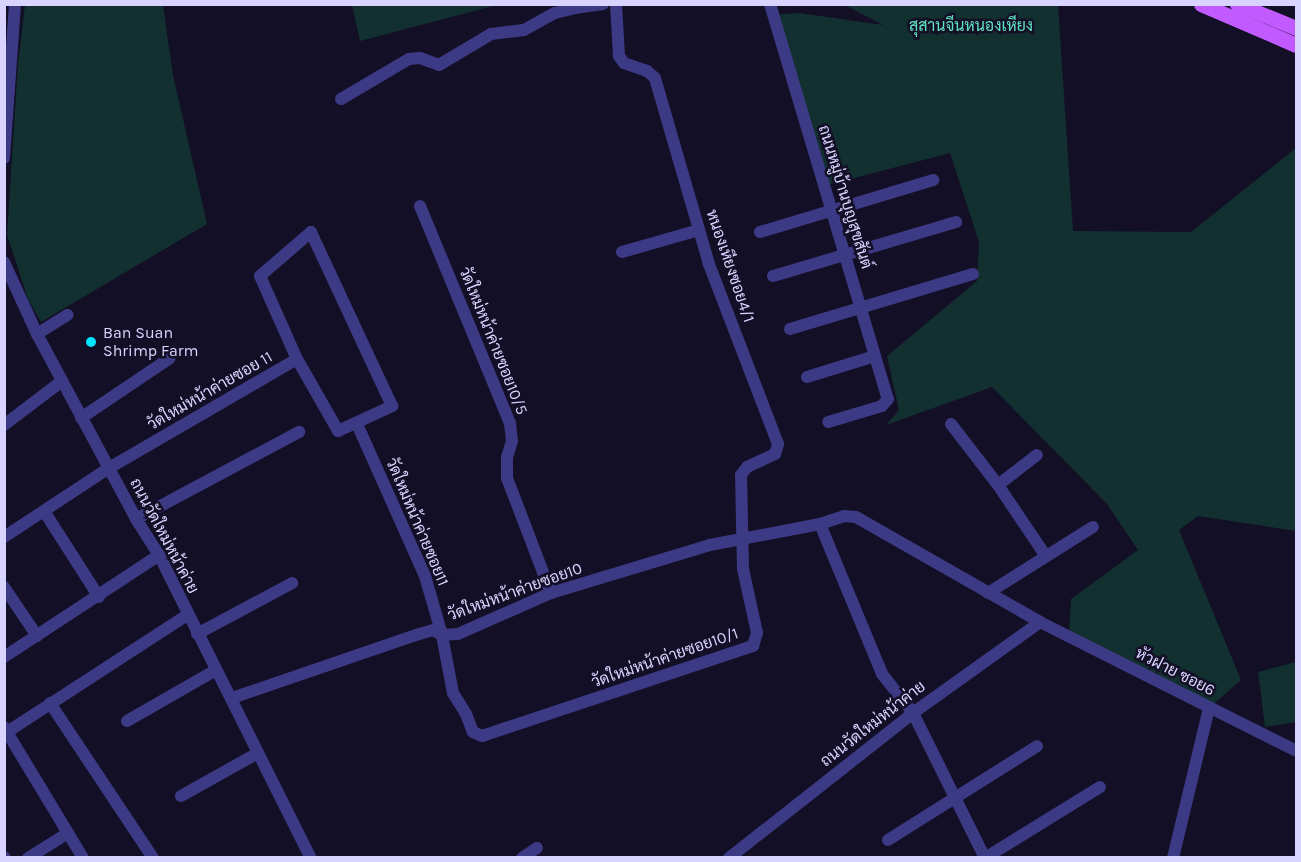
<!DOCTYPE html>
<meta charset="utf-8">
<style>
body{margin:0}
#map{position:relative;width:1301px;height:862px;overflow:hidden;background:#130f26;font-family:Karla,Sarabun,sans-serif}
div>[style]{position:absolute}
.green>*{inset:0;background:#12302f}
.minor>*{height:12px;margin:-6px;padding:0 6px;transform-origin:6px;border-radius:6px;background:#3d3a85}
.major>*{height:15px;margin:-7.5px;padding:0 7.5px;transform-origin:7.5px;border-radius:7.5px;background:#c25bff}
.dots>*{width:16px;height:16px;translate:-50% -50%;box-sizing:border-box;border:3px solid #130f26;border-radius:50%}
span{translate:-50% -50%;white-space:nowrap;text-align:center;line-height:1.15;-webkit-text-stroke:5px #130f26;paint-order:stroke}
.park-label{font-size:16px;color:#5fe0c0}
.street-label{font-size:16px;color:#d9d4ff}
.poi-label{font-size:16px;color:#d9d4ff}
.left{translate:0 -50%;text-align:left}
.frame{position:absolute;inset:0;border:6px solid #d9d4ff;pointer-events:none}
</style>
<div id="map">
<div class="green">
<div style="clip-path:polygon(25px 5px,163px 5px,173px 75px,207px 224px,41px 322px,28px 299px,7px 235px,18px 64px)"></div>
<div style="clip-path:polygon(352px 5px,352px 4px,497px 5px,360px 41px)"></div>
<div style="clip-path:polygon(845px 5px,1058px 5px,1073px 231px,1191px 232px,1296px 148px,1296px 531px,1198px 516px,1179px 530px,1241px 680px,1209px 708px,1069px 636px,1071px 599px,1138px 550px,1107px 504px,992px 387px,886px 425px,899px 410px,887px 356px,977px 281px,979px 242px,950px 153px,824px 186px,773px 15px,799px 13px,883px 25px)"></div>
<div style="clip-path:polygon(1296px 662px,1296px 722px,1265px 727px,1258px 672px)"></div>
</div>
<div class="minor">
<div style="left:770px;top:4px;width:412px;rotate:73.4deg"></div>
<div style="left:888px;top:399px;width:9px;rotate:131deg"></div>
<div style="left:882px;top:406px;width:56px;rotate:163.5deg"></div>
<div style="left:341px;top:99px;width:79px;rotate:-30.5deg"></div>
<div style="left:409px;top:59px;width:11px;rotate:-5deg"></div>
<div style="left:420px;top:58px;width:20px;rotate:20deg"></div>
<div style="left:439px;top:65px;width:61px;rotate:-30.8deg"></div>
<div style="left:491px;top:34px;width:33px;rotate:-7deg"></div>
<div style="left:524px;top:30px;width:35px;rotate:-29deg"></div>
<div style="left:555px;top:13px;width:21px;rotate:-14deg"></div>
<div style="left:575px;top:8px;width:28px;rotate:-8deg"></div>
<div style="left:4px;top:158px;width:154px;rotate:-85.9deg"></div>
<div style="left:420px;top:206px;width:235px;rotate:67.5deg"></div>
<div style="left:510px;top:423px;width:18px;rotate:84deg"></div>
<div style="left:512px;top:441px;width:17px;rotate:107deg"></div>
<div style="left:507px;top:457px;width:21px;rotate:90deg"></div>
<div style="left:507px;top:478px;width:123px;rotate:69.1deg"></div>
<div style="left:760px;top:232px;width:181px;rotate:-16.7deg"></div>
<div style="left:622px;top:252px;width:80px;rotate:-15.9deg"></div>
<div style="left:4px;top:262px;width:79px;rotate:65.4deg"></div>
<div style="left:37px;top:334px;width:210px;rotate:61.8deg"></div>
<div style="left:136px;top:519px;width:43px;rotate:57.4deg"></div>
<div style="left:159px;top:555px;width:339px;rotate:63.4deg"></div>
<div style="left:773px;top:276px;width:191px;rotate:-16.4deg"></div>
<div style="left:790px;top:329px;width:191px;rotate:-16.7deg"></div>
<div style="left:37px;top:334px;width:36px;rotate:-32deg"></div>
<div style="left:807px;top:377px;width:71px;rotate:-17.2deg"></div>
<div style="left:81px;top:418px;width:107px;rotate:-34deg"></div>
<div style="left:357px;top:424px;width:167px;rotate:65.9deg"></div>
<div style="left:425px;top:576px;width:61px;rotate:73.9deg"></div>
<div style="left:442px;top:635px;width:59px;rotate:79.3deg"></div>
<div style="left:453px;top:693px;width:25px;rotate:58deg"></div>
<div style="left:466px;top:714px;width:19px;rotate:69deg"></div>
<div style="left:473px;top:732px;width:10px;rotate:24deg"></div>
<div style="left:482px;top:736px;width:286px;rotate:-18.4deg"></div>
<div style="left:753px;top:646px;width:14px;rotate:-73deg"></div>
<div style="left:757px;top:633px;width:66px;rotate:-102.3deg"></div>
<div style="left:743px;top:569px;width:94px;rotate:-91.2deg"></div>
<div style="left:741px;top:475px;width:10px;rotate:-53deg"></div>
<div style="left:747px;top:467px;width:31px;rotate:-25deg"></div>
<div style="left:775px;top:454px;width:10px;rotate:-73deg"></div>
<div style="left:778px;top:444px;width:193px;rotate:-111deg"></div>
<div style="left:709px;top:264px;width:194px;rotate:-106.2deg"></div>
<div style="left:655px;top:78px;width:11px;rotate:-139deg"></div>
<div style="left:647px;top:71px;width:24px;rotate:-161deg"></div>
<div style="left:624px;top:63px;width:9px;rotate:-126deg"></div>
<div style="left:619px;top:56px;width:52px;rotate:-93.3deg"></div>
<div style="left:951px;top:424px;width:77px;rotate:52.4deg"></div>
<div style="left:998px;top:485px;width:84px;rotate:56.1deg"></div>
<div style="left:4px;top:425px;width:73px;rotate:-37.2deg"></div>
<div style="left:998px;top:485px;width:49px;rotate:-37.6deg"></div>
<div style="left:44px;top:511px;width:102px;rotate:57.4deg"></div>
<div style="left:136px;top:519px;width:185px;rotate:-28.1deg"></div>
<div style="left:820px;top:524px;width:162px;rotate:67.5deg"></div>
<div style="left:882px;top:674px;width:50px;rotate:51.5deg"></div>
<div style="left:913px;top:713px;width:162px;rotate:63.6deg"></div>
<div style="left:4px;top:537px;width:126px;rotate:-33.3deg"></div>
<div style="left:109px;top:468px;width:217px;rotate:-30.1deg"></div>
<div style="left:297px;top:359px;width:83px;rotate:60.3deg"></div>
<div style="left:338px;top:431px;width:60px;rotate:-24.8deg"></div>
<div style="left:392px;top:406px;width:192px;rotate:-115deg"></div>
<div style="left:311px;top:232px;width:67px;rotate:139.2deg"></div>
<div style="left:260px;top:276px;width:91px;rotate:66deg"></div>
<div style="left:4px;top:587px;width:59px;rotate:56deg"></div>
<div style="left:988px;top:593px;width:124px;rotate:-32.2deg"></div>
<div style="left:197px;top:634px;width:108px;rotate:-28.2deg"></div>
<div style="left:4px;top:657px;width:186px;rotate:-33.3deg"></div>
<div style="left:232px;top:698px;width:194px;rotate:-18.9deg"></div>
<div style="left:416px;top:635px;width:18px;rotate:-16deg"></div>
<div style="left:433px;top:630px;width:10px;rotate:29deg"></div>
<div style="left:442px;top:635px;width:16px;rotate:-4deg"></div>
<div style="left:458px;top:634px;width:102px;rotate:-23.8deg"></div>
<div style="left:551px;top:593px;width:166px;rotate:-16.8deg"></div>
<div style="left:710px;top:545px;width:112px;rotate:-10.8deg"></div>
<div style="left:820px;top:524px;width:25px;rotate:-18deg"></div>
<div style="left:844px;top:516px;width:12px;rotate:5deg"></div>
<div style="left:856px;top:517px;width:212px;rotate:29.7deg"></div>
<div style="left:1040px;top:622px;width:287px;rotate:26.7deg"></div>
<div style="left:50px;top:703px;width:186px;rotate:56.4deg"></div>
<div style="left:127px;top:721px;width:103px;rotate:-29.8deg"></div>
<div style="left:4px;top:727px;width:153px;rotate:58.9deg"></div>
<div style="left:4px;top:734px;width:218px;rotate:-33deg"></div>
<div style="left:181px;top:796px;width:88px;rotate:-29.2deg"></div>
<div style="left:888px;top:840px;width:176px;rotate:-32.2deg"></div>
<div style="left:4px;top:857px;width:1px;rotate:45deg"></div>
<div style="left:28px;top:858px;width:47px;rotate:-32deg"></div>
<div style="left:522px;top:858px;width:18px;rotate:-34deg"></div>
<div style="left:729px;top:858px;width:234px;rotate:-38.2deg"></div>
<div style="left:913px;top:713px;width:156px;rotate:-35.6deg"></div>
<div style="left:985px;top:858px;width:135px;rotate:-31.7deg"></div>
<div style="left:1173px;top:858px;width:154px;rotate:-76.5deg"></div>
</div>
<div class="major">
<div style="left:1201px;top:4px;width:103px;rotate:23.3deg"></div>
<div style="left:1237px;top:4px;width:64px;rotate:22.1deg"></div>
</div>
<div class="dots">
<div style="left:91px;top:342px;background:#00e5ff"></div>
</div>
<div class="park-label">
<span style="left:971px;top:26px">สุสานจีนหนองเหียง</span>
</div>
<div class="street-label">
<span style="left:845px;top:197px;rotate:73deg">ถนนหมู่บ้านบุญสุขสันต์</span>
<span style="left:730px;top:266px;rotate:71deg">หนองเหียงซอย4/1</span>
<span style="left:493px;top:341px;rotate:68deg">วัดใหม่หน้าค่ายซอย10/5</span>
<span style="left:210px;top:391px;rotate:-30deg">วัดใหม่หน้าค่ายซอย 11</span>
<span style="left:417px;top:522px;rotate:67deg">วัดใหม่หน้าค่ายซอย11</span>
<span style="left:164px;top:536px;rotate:62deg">ถนนวัดใหม่หน้าค่าย</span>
<span style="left:515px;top:592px;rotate:-20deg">วัดใหม่หน้าค่ายซอย10</span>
<span style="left:665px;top:658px;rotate:-19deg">วัดใหม่หน้าค่ายซอย10/1</span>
<span style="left:1175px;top:672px;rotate:27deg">หัวฝาย ซอย6</span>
<span style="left:873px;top:724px;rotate:-38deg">ถนนวัดใหม่หน้าค่าย</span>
</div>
<div class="poi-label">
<span class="left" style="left:103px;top:342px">Ban Suan<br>Shrimp Farm</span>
</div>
<div class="frame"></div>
</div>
